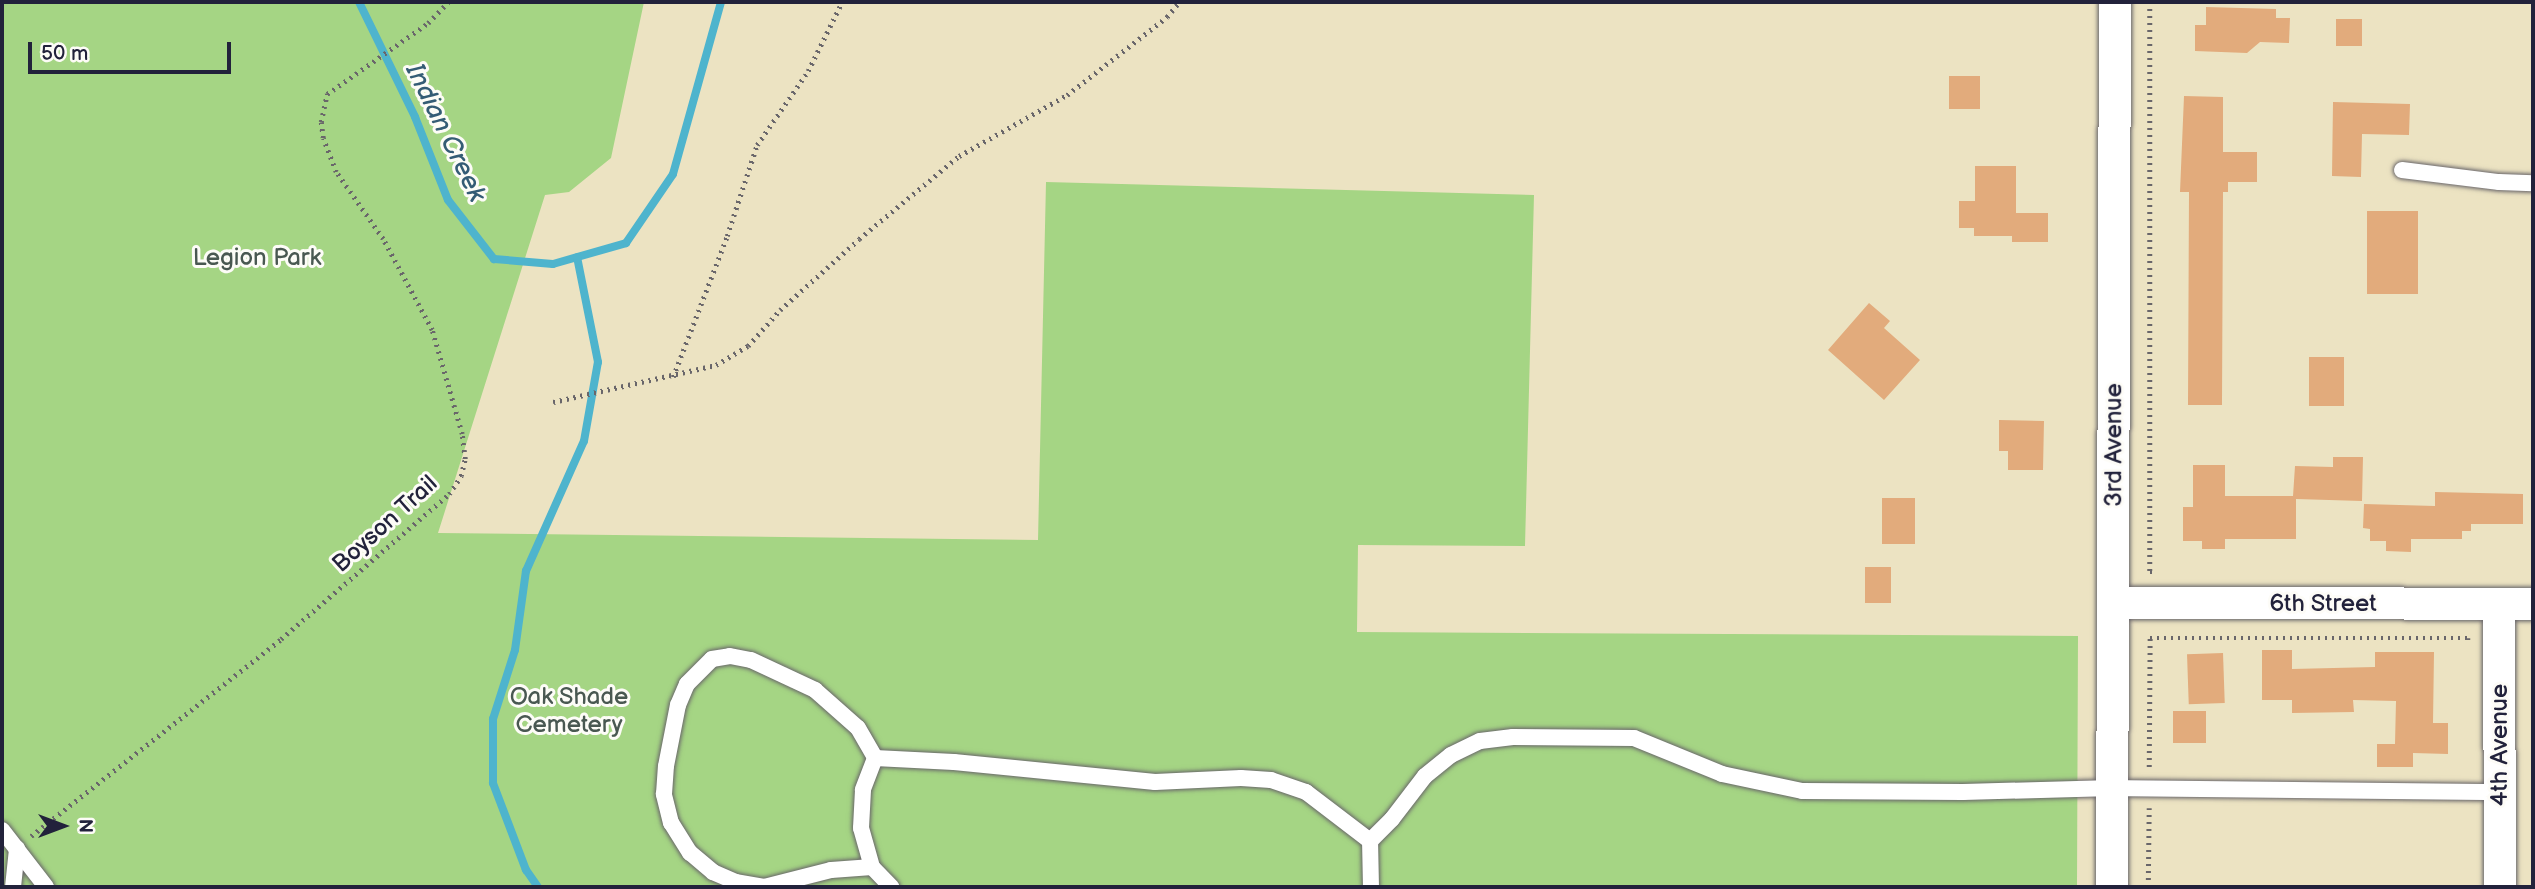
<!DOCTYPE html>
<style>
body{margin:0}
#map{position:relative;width:2535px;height:889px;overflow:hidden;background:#ece3c2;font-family:"Balsamiq Sans",sans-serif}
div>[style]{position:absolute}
.green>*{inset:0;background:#a5d584}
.stream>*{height:8px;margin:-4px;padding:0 4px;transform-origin:4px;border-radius:4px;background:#4eb4cd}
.building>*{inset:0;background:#e2ab7c;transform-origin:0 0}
.path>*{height:4.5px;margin-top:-2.25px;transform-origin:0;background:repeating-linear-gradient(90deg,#69666a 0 2px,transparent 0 7px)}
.roads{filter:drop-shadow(0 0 2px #69666a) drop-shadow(0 0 2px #69666a)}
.service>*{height:16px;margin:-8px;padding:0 8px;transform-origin:8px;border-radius:8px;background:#fff}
.minor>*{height:32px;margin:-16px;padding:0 16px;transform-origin:16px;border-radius:16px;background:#fff}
span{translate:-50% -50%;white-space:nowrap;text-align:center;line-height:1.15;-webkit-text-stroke:6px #fdfcf7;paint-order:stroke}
.park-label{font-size:24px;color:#495851}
.street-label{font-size:24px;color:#22223b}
.water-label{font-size:26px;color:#345c75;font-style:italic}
.frame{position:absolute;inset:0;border:4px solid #22223b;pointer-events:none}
.north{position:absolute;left:28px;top:791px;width:70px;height:70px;-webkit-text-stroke:5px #fdfcf7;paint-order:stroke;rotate:90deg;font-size:19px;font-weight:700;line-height:28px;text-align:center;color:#22223b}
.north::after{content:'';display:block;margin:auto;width:24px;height:32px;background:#22223b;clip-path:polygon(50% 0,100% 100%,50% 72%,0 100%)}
.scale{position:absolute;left:28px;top:42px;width:203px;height:32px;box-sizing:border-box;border:4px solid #22223b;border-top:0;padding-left:9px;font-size:21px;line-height:24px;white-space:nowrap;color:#22223b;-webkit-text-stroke:5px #fdfcf7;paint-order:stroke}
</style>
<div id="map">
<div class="green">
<div style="clip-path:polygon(2px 2px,644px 2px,611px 158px,569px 192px,545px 195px,438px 533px,1038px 540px,1046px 182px,1534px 195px,1525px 546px,1358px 545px,1357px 632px,2078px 636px,2077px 887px,2px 887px)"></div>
</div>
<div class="stream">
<div style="left:359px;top:2px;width:128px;rotate:64deg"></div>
<div style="left:415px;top:117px;width:89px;rotate:68.3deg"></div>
<div style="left:448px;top:200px;width:75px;rotate:52.1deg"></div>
<div style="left:494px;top:259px;width:59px;rotate:4.8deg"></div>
<div style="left:553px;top:264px;width:76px;rotate:-16deg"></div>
<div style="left:626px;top:243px;width:83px;rotate:-55.7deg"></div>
<div style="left:673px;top:174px;width:179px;rotate:-74.4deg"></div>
<div style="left:538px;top:887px;width:21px;rotate:-125deg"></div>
<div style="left:526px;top:870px;width:93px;rotate:-110.8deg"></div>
<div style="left:493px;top:783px;width:64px;rotate:-90deg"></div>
<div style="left:493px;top:719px;width:72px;rotate:-72.3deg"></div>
<div style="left:515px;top:650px;width:80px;rotate:-82.1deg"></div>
<div style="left:526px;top:571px;width:142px;rotate:-66deg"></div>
<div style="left:584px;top:441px;width:80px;rotate:-80deg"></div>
<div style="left:598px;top:362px;width:107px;rotate:-101.3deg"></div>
</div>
<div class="building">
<div style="clip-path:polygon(2206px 7px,2276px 9px,2276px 18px,2290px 18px,2289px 43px,2260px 42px,2247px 53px,2195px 51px,2195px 25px,2206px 25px)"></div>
<div style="left:2336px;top:19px;width:26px;height:27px"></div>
<div style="left:1949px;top:76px;width:31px;height:33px"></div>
<div style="clip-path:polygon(2184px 96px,2223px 97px,2223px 152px,2257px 152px,2257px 182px,2228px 182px,2228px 192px,2223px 192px,2222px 405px,2188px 405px,2189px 192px,2180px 192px)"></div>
<div style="clip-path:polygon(2333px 102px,2410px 104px,2409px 135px,2362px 134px,2361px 177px,2332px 176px)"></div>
<div style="clip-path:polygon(1975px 166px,2016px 166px,2016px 213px,2048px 213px,2048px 242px,2012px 242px,2012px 236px,1974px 236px,1974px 228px,1959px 228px,1959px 201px,1975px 201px)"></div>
<div style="left:2367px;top:211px;width:51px;height:83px"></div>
<div style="clip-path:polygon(1869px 303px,1890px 321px,1884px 328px,1920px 360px,1884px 400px,1828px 350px)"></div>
<div style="left:2309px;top:357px;width:35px;height:49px"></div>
<div style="clip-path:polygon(1999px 420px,2044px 421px,2043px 470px,2008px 470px,2008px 451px,1999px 451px)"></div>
<div style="clip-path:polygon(2333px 457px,2363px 457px,2362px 501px,2296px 499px,2296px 539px,2225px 539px,2225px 549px,2202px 549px,2202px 541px,2183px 541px,2183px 507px,2193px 507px,2193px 465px,2225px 465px,2225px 496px,2293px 496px,2295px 466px,2333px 467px)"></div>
<div style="clip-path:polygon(2435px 492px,2523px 494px,2523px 524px,2471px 524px,2471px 531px,2462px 531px,2462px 539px,2411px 539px,2411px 552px,2386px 551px,2386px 541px,2370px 541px,2370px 529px,2363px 528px,2364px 504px,2435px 506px)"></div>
<div style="left:1882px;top:498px;width:33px;height:46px"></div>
<div style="left:1891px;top:567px;width:36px;height:26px;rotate:90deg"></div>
<div style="clip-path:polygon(2262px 650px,2292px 650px,2292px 669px,2375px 667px,2375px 652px,2434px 652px,2433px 723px,2448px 723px,2448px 754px,2413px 753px,2413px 767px,2377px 767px,2377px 744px,2395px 744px,2396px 701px,2353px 700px,2354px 712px,2292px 713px,2292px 700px,2262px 700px)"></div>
<div style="left:2223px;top:653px;width:50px;height:36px;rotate:88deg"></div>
<div style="left:2173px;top:711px;width:33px;height:32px"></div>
</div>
<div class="path">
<div style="left:2150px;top:2px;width:570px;rotate:90deg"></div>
<div style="left:2150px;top:572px;width:3px"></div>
<div style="left:673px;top:377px;width:151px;rotate:-69deg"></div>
<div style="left:727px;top:236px;width:96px;rotate:-71.8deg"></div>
<div style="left:757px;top:145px;width:90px;rotate:-55.4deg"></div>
<div style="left:808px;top:71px;width:77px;rotate:-63.8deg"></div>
<div style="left:553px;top:402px;width:167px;rotate:-12.8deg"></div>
<div style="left:716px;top:365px;width:37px;rotate:-31deg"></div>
<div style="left:748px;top:346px;width:48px;rotate:-48.4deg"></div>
<div style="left:780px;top:310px;width:106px;rotate:-41.9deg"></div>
<div style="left:859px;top:239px;width:130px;rotate:-39.7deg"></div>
<div style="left:959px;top:156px;width:124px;rotate:-29.5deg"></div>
<div style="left:1067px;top:95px;width:127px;rotate:-38deg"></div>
<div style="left:1167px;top:17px;width:19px;rotate:-51deg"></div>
<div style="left:2149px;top:767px;width:129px;rotate:-89.6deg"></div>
<div style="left:2150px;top:638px;width:318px"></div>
<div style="left:2468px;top:638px;width:3px;rotate:90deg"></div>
<div style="left:31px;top:836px;width:318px;rotate:-38.2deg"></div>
<div style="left:281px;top:639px;width:222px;rotate:-40.8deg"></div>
<div style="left:449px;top:494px;width:22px;rotate:-56deg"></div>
<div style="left:461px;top:476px;width:17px;rotate:-77deg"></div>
<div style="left:465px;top:459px;width:25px;rotate:-97deg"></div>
<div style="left:462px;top:434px;width:108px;rotate:-106.1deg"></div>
<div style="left:432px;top:330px;width:103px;rotate:-118.3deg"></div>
<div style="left:383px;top:239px;width:82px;rotate:-125deg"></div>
<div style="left:336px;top:172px;width:36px;rotate:-111deg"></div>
<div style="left:323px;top:138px;width:16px;rotate:-97deg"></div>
<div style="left:321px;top:122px;width:29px;rotate:-78deg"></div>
<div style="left:327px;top:94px;width:123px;rotate:-35.1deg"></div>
<div style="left:428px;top:23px;width:29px;rotate:-46deg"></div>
<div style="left:2148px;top:887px;width:79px;rotate:-89.3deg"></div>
</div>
<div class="roads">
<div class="service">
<div style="left:2402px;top:170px;width:98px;rotate:7.1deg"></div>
<div style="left:2499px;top:182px;width:34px;rotate:2deg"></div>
<div style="left:875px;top:758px;width:34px;rotate:111deg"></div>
<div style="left:863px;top:790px;width:38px;rotate:93deg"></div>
<div style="left:861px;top:828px;width:41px;rotate:74.2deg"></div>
<div style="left:872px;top:867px;width:28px;rotate:46deg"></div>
<div style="left:2px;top:830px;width:72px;rotate:52.3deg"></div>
<div style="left:872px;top:867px;width:41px;rotate:175.8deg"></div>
<div style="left:831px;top:870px;width:69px;rotate:165.8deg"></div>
<div style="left:764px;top:887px;width:28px;rotate:-170deg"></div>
<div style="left:736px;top:882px;width:25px;rotate:-157deg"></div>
<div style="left:713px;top:872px;width:30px;rotate:-140deg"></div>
<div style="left:690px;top:853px;width:36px;rotate:-122deg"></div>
<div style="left:671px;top:823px;width:30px;rotate:-104deg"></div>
<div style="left:664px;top:794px;width:28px;rotate:-86deg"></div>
<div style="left:666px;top:766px;width:62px;rotate:-78.9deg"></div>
<div style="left:678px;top:705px;width:23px;rotate:-67deg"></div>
<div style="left:687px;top:684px;width:35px;rotate:-45deg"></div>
<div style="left:712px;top:659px;width:18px;rotate:-9deg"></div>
<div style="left:730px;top:656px;width:21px;rotate:11deg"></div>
<div style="left:751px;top:660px;width:71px;rotate:25.1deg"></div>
<div style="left:815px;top:690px;width:57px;rotate:41.5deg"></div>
<div style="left:858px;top:728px;width:34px;rotate:60deg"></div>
<div style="left:875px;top:758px;width:79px;rotate:2.9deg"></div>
<div style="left:954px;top:762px;width:202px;rotate:5.7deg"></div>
<div style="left:1155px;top:782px;width:86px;rotate:-2.7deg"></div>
<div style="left:1241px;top:778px;width:30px;rotate:4deg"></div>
<div style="left:1271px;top:780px;width:37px;rotate:19deg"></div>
<div style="left:1306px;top:792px;width:81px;rotate:37.4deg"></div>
<div style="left:13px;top:887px;width:39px;rotate:-84deg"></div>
<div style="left:1371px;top:887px;width:46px;rotate:-91.2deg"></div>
<div style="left:1370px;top:841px;width:31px;rotate:-45deg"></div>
<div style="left:1392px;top:819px;width:54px;rotate:-52.5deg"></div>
<div style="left:1425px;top:776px;width:33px;rotate:-39deg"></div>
<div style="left:1451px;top:755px;width:32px;rotate:-26deg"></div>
<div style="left:1480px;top:741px;width:33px;rotate:-7deg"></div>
<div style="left:1513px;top:737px;width:121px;rotate:0.5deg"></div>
<div style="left:1634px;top:738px;width:95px;rotate:22.2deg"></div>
<div style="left:1722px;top:774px;width:82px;rotate:12deg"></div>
<div style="left:1802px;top:791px;width:161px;rotate:0.4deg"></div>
<div style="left:1963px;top:792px;width:150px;rotate:-1.5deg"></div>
<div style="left:2113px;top:788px;width:387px;rotate:0.6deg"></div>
</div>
<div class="minor">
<div style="left:2113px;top:603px;width:420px;rotate:0.1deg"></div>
<div style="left:2499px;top:604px;width:283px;rotate:89.8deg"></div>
<div style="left:2112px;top:887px;width:885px;rotate:-89.81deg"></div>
</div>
</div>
<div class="park-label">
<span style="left:257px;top:258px">Legion Park</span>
<span style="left:569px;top:711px">Oak Shade<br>Cemetery</span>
</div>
<div class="street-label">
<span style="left:2114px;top:445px;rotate:-90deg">3rd Avenue</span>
<span style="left:385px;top:524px;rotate:-42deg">Boyson Trail</span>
<span style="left:2323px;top:604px">6th Street</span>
<span style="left:2500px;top:745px;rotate:-90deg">4th Avenue</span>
</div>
<div class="water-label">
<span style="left:445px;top:133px;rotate:64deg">Indian Creek</span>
</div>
<div class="frame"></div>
<div class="north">N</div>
<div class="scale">50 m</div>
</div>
